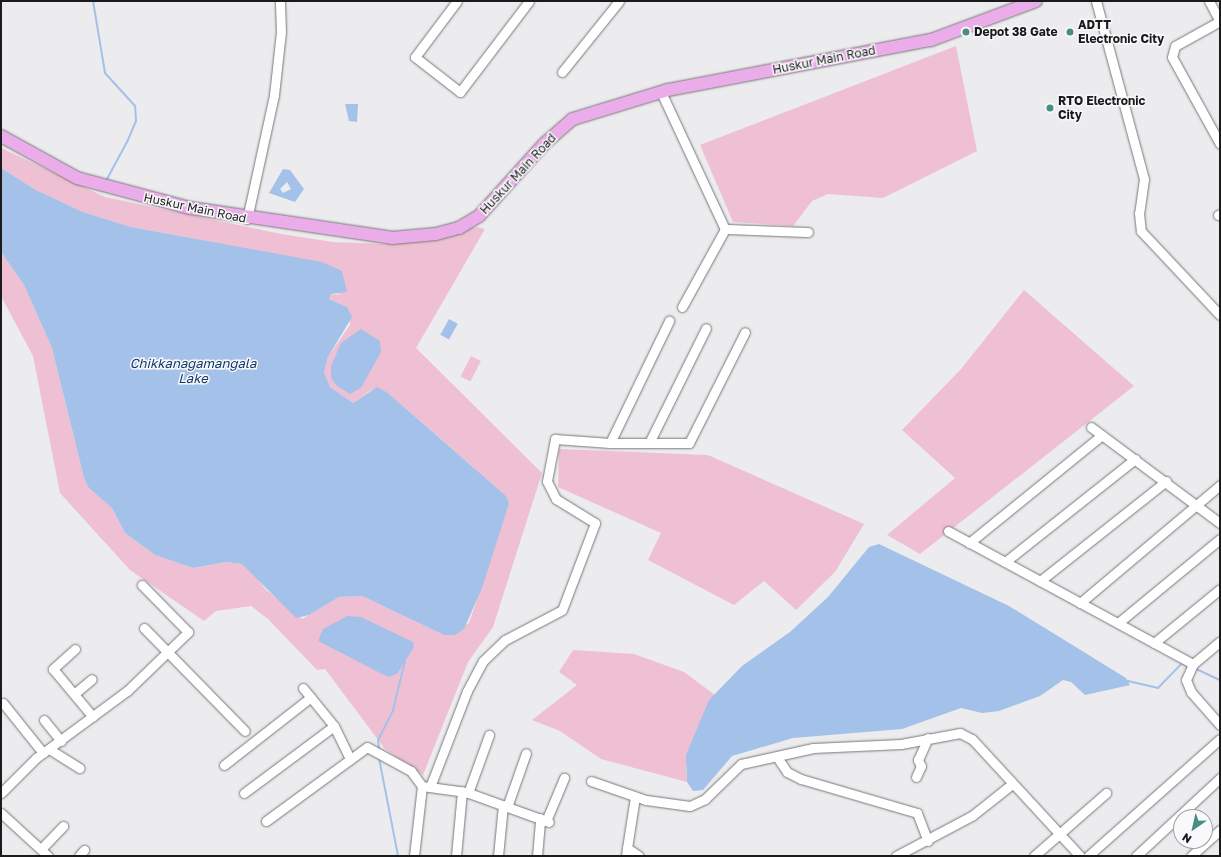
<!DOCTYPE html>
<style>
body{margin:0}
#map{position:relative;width:1221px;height:857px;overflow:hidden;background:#ecebee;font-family:"Golos Text",sans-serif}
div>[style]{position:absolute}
.green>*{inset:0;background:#efc0d3;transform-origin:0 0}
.water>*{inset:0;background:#a4c1e9;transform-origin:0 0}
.stream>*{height:2px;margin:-1px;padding:0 1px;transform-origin:1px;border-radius:1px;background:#a4c1e9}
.roads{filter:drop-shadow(0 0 1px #787779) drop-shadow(0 0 1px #787779)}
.minor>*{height:9px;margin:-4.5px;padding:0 4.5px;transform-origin:4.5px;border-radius:4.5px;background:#fff}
.major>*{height:12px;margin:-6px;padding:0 6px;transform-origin:6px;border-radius:6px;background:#ebade9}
.dots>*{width:11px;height:11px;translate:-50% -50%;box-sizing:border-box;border:2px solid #f9f8fb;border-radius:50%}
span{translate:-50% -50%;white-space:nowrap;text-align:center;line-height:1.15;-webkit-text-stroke:3px #f9f8fb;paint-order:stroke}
.poi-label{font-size:12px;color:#1c1b1c;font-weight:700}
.left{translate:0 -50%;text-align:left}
.street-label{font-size:12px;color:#1c1b1c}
.water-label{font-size:13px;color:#12396a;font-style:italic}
.frame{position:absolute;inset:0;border:2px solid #1c1b1c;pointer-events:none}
.north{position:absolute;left:1173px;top:809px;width:40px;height:40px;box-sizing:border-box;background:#f9f8fb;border:1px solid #a1a0a2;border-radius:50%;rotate:214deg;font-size:11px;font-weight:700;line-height:16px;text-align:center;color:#1c1b1c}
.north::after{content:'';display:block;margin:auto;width:14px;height:18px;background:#498e84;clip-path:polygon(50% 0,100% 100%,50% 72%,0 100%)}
</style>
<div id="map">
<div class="green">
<div style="clip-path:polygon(956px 46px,977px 151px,883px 198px,828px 194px,812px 201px,793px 226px,733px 222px,700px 145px)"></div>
<div style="clip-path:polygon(1px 148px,105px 197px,281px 234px,333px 242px,386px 244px,477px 227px,485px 229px,416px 348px,542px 473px,493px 627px,468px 662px,423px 775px,385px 749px,325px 669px,317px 670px,268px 619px,251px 606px,216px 611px,204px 621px,130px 570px,60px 493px,33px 356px,1px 296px,1px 252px,24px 285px,52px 348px,84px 478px,90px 488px,112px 508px,125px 533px,155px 555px,193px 568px,226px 562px,242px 564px,252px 571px,265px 589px,302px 619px,339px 597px,362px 596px,444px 635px,469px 623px,509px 504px,473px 467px,388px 393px,371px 390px,353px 403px,330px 387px,324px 372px,328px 357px,350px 325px,347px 307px,329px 299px,331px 294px,342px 295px,201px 240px,131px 227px,83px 212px,36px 190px,1px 168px)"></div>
<div style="clip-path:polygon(1024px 290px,1134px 386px,920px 554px,887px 535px,955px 478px,902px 430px,961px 369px)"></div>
<div style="left:471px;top:356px;width:11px;height:23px;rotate:27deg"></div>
<div style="clip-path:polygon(559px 449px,708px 455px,864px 524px,835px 572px,796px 610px,764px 581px,734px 605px,648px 560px,661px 533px,558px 487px)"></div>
<div style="clip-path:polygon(573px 650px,634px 654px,684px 672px,715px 695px,709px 700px,686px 768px,687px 782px,601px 759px,560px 731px,532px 720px,577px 685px,559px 672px)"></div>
</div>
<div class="water">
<div style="clip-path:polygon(345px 104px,358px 104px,357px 122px,349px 121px)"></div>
<div style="clip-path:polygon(1px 168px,36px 190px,83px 212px,131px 227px,322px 262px,342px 271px,347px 292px,331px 294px,329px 299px,347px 307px,352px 317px,328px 357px,324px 372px,330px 387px,353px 403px,377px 387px,388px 393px,506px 496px,509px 504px,482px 588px,464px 629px,455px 635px,444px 635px,362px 596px,339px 597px,309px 615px,296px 618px,242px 564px,226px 562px,193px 568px,155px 555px,125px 533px,112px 508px,89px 488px,84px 478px,52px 348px,24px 285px,1px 252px)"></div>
<div style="clip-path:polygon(evenodd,283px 169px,290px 170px,304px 189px,295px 202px,269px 193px,283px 169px,287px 182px,291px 189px,283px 193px,280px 189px,287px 182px)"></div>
<div style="left:449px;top:319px;width:10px;height:18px;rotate:29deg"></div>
<div style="clip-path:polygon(361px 329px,380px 341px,381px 352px,361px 388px,350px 394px,337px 386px,331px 378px,331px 366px,341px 343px)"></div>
<div style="clip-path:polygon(879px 544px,1009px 606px,1126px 678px,1130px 685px,1085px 695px,1071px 682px,1063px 680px,1040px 696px,999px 711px,982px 713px,961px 708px,902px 729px,793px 738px,732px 756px,703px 790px,693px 791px,687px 782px,686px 755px,709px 700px,742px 666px,790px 632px,828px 597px,869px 547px)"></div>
<div style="clip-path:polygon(347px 616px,361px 617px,413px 642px,414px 647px,397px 674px,388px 677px,318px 641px,323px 629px)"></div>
</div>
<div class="stream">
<div style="left:93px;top:1px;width:73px;rotate:80.5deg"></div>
<div style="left:105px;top:73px;width:45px;rotate:47.7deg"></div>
<div style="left:135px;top:106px;width:15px;rotate:86deg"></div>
<div style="left:136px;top:121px;width:21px;rotate:113deg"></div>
<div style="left:128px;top:140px;width:44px;rotate:118.3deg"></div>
<div style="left:1194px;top:668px;width:29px;rotate:25deg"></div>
<div style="left:1128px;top:681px;width:31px;rotate:13deg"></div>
<div style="left:1158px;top:688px;width:35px;rotate:-46deg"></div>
<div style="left:1182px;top:663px;width:4px;rotate:27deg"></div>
<div style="left:379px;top:749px;width:9px;rotate:-96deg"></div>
<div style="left:378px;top:740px;width:34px;rotate:-63deg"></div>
<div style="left:393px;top:710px;width:50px;rotate:-76.2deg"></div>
<div style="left:379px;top:758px;width:100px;rotate:79deg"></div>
</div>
<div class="roads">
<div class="minor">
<div style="left:457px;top:1px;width:70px;rotate:126.9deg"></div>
<div style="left:415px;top:57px;width:57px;rotate:37.9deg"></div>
<div style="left:460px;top:92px;width:114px;rotate:-52.8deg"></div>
<div style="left:1096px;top:1px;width:184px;rotate:74.9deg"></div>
<div style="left:1144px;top:179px;width:34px;rotate:98deg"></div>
<div style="left:1139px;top:213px;width:18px;rotate:84deg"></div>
<div style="left:1141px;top:231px;width:115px;rotate:46.8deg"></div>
<div style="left:1209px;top:1px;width:24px;rotate:62deg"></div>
<div style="left:1220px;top:21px;width:51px;rotate:150.9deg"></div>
<div style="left:1175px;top:46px;width:11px;rotate:105deg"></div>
<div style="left:1172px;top:57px;width:99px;rotate:61.1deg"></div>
<div style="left:562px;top:72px;width:91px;rotate:-51.2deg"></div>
<div style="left:661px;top:92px;width:151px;rotate:65deg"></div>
<div style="left:1218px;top:215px;width:2px;rotate:-27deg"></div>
<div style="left:247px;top:219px;width:127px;rotate:-77.7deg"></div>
<div style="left:274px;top:95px;width:63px;rotate:-83.7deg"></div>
<div style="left:281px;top:32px;width:31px;rotate:-92deg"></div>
<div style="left:682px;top:307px;width:89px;rotate:-61.1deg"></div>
<div style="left:725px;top:229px;width:83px;rotate:2.1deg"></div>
<div style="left:1091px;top:427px;width:161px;rotate:36.7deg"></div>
<div style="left:610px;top:443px;width:79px"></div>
<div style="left:689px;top:443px;width:124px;rotate:-63.2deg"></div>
<div style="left:649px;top:443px;width:128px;rotate:-63.6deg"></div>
<div style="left:948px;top:531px;width:279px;rotate:28.5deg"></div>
<div style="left:1193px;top:664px;width:17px;rotate:114deg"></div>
<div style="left:1186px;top:680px;width:13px;rotate:67deg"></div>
<div style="left:1191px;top:692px;width:44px;rotate:48.7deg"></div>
<div style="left:969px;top:543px;width:171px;rotate:-39.1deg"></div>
<div style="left:1005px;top:562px;width:166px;rotate:-38.4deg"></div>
<div style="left:1040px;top:581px;width:161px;rotate:-38.4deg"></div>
<div style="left:1080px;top:603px;width:183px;rotate:-40.1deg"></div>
<div style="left:1118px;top:623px;width:132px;rotate:-39.5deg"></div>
<div style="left:144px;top:628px;width:144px;rotate:45.6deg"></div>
<div style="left:1154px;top:643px;width:85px;rotate:-39.3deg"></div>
<div style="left:75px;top:649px;width:30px;rotate:138deg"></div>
<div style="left:53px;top:669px;width:62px;rotate:50.2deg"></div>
<div style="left:1193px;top:664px;width:35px;rotate:-40deg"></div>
<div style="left:303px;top:688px;width:49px;rotate:50.8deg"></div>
<div style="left:334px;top:726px;width:37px;rotate:64deg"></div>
<div style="left:74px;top:694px;width:23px;rotate:-40deg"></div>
<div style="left:3px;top:703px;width:64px;rotate:51.3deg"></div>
<div style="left:44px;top:720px;width:27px;rotate:51deg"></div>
<div style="left:49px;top:749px;width:36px;rotate:32deg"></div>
<div style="left:777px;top:757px;width:18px;rotate:56deg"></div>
<div style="left:787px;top:772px;width:16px;rotate:27deg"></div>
<div style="left:801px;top:779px;width:121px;rotate:16.3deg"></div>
<div style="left:917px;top:813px;width:30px;rotate:69deg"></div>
<div style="left:224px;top:765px;width:110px;rotate:-38deg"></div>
<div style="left:916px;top:777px;width:12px;rotate:-66deg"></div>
<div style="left:921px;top:766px;width:7px;rotate:-117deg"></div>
<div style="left:918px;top:760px;width:24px;rotate:-66deg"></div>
<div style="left:591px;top:781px;width:58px;rotate:19.1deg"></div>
<div style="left:646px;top:800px;width:44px;rotate:7.8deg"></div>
<div style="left:690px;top:806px;width:17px;rotate:-25deg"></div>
<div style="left:705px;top:799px;width:50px;rotate:-44.2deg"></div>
<div style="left:741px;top:764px;width:74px;rotate:-12.5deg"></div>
<div style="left:813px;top:748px;width:88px;rotate:-2.6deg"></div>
<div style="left:901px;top:744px;width:60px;rotate:-10.6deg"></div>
<div style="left:960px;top:733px;width:13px;rotate:27deg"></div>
<div style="left:972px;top:739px;width:159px;rotate:47.3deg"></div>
<div style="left:430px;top:787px;width:103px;rotate:-68.9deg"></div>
<div style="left:467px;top:691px;width:34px;rotate:-62deg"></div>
<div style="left:483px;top:661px;width:30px;rotate:-44deg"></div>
<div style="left:505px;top:640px;width:64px;rotate:-27.8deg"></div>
<div style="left:562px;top:610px;width:93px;rotate:-69.2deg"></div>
<div style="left:595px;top:523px;width:46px;rotate:-148.4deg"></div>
<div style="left:556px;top:499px;width:20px;rotate:-117deg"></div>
<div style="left:547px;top:481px;width:43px;rotate:-79.2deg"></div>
<div style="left:555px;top:439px;width:55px;rotate:4.2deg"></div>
<div style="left:610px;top:443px;width:136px;rotate:-64.2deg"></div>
<div style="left:1px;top:793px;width:49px;rotate:-45deg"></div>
<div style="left:36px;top:758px;width:113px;rotate:-36.4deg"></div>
<div style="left:127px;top:691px;width:85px;rotate:-44deg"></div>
<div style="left:188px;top:632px;width:66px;rotate:-134.4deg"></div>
<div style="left:244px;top:793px;width:112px;rotate:-36.7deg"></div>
<div style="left:468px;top:793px;width:62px;rotate:-70.1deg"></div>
<div style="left:507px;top:807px;width:57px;rotate:-70.6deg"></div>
<div style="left:1px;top:813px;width:64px;rotate:42.5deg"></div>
<div style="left:266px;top:821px;width:125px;rotate:-36.2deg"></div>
<div style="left:367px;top:747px;width:50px;rotate:28.6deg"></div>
<div style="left:411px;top:771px;width:19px;rotate:54deg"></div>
<div style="left:546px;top:821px;width:47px;rotate:-67.3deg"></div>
<div style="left:627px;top:848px;width:52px;rotate:-81.1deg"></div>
<div style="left:41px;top:849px;width:32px;rotate:-46deg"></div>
<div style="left:79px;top:856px;width:8px;rotate:-50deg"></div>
<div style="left:414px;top:856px;width:70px;rotate:-83.5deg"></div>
<div style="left:422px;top:786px;width:44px;rotate:7.8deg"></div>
<div style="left:466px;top:792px;width:88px;rotate:19.9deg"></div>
<div style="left:456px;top:856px;width:65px;rotate:-84.7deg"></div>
<div style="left:498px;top:856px;width:51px;rotate:-84.4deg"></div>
<div style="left:537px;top:856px;width:38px;rotate:-85deg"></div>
<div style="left:626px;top:856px;width:8px;rotate:-83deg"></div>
<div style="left:627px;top:848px;width:14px;rotate:34deg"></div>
<div style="left:896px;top:856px;width:87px;rotate:-28deg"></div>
<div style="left:973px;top:815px;width:50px;rotate:-38.5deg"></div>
<div style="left:1034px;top:856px;width:96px;rotate:-41.2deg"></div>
<div style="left:1088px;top:856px;width:176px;rotate:-41.6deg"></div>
<div style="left:1136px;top:856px;width:115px;rotate:-42.9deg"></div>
<div style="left:1191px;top:856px;width:39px;rotate:-42deg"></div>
</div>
<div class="major">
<div style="left:1px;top:136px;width:87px;rotate:28.9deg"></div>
<div style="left:77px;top:178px;width:117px;rotate:14.9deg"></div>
<div style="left:190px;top:208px;width:204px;rotate:8.4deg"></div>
<div style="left:392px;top:238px;width:44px;rotate:-5.2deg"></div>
<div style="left:436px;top:234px;width:24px;rotate:-15deg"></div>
<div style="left:459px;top:228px;width:23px;rotate:-31deg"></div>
<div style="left:479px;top:216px;width:97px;rotate:-47.9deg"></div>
<div style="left:544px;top:144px;width:38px;rotate:-41deg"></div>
<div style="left:573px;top:119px;width:99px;rotate:-17deg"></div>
<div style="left:668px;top:90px;width:268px;rotate:-10.8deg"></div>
<div style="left:931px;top:40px;width:112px;rotate:-20.4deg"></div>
</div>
</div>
<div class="dots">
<div style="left:966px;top:32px;background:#498e84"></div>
<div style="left:1070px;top:32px;background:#498e84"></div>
<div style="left:1050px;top:108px;background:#498e84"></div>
</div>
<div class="poi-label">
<span class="left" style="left:1078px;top:32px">ADTT<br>Electronic City</span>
<span class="left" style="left:974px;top:32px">Depot 38 Gate</span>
<span class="left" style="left:1058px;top:108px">RTO Electronic<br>City</span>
</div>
<div class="street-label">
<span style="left:824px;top:60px;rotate:-11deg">Huskur Main Road</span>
<span style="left:518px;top:174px;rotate:-47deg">Huskur Main Road</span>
<span style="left:195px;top:208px;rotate:12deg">Huskur Main Road</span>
</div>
<div class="water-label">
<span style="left:193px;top:371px">Chikkanagamangala<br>Lake</span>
</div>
<div class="frame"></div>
<div class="north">N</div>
</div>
